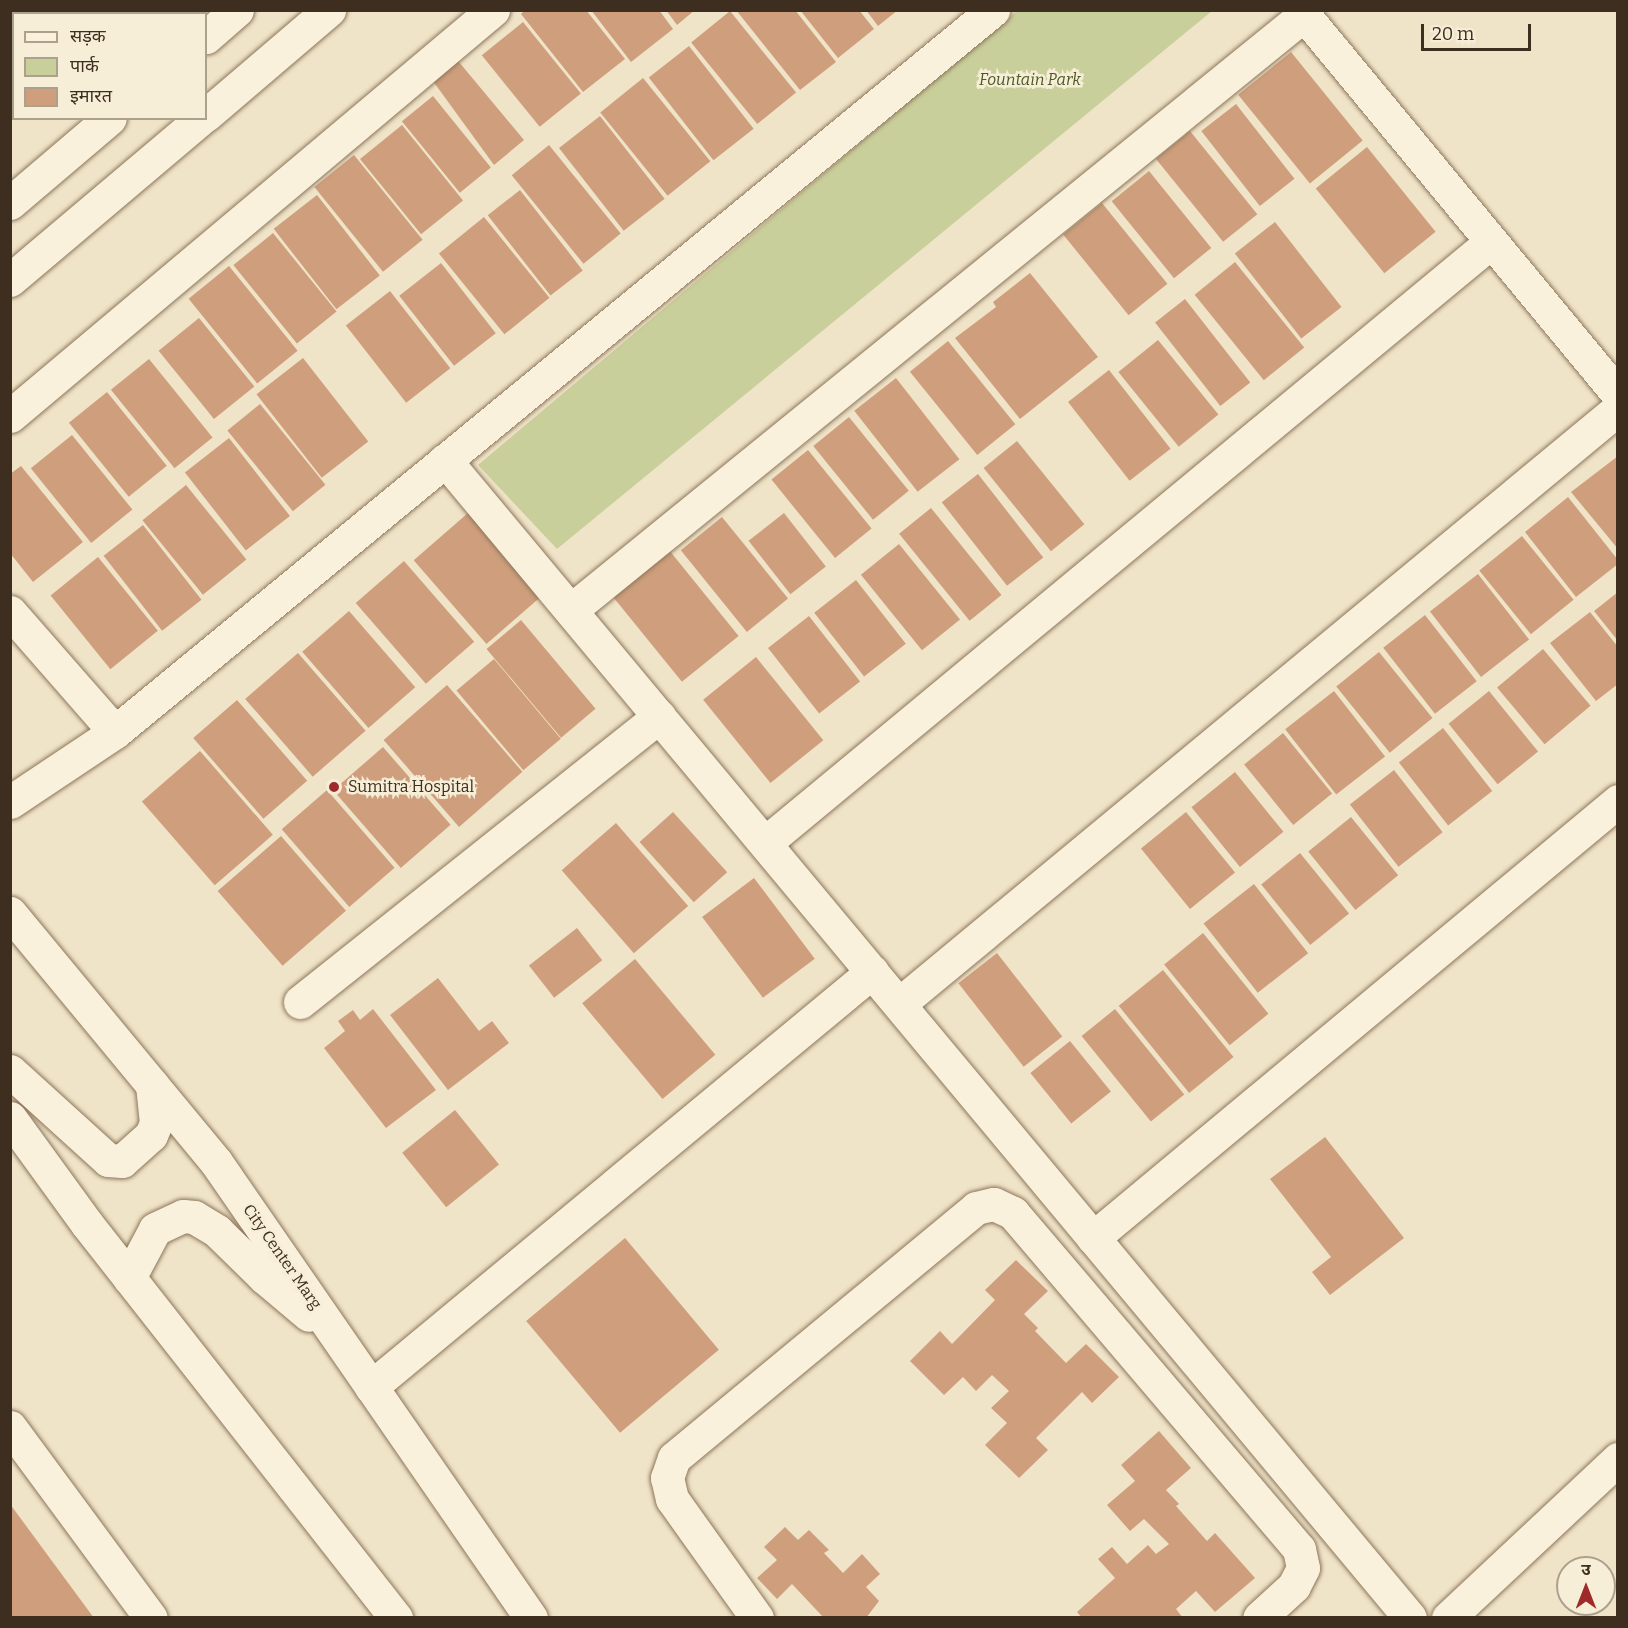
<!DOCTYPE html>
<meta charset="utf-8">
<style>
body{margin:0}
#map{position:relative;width:1628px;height:1628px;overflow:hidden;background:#f0e4c8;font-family:Bitter,"Noto Sans Devanagari",serif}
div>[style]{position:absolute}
.green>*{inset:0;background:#c9cf9b}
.building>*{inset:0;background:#cf9f7d;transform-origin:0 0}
.roads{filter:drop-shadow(0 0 2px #8d765c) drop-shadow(0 0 2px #8d765c)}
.minor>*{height:33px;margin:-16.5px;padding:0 16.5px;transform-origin:16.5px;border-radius:16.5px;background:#faf1dc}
.dots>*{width:16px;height:16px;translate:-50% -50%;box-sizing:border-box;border:3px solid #f7eed8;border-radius:50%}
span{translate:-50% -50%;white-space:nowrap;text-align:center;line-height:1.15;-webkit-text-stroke:5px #f7eed8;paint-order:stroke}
.park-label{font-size:16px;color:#4d5a26;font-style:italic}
.poi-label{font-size:16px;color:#3d2e20}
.left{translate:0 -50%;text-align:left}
.street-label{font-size:16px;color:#3d2e20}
.frame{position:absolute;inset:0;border:12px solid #3d2e20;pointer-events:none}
.legend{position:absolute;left:12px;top:12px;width:195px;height:108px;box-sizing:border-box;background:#f7eed8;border:2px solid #ada18e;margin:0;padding:8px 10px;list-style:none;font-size:18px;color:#3d2e20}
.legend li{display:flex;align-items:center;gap:12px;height:30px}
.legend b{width:30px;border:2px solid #ada18e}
.north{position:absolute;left:1556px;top:1556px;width:60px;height:60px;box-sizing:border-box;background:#f7eed8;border:2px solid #ada18e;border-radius:50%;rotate:0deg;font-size:16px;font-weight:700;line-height:24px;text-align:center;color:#3d2e20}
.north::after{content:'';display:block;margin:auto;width:21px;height:27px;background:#9e2a2b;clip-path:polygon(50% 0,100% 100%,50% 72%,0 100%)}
.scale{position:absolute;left:1421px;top:24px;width:110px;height:27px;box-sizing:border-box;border:3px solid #3d2e20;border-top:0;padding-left:8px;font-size:18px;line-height:21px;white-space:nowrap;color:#3d2e20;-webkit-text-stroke:4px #f7eed8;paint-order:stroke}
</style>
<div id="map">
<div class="green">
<div style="clip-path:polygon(1017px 11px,1212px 11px,557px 549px,478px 465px)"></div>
</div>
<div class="building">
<div style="clip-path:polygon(525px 10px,586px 10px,625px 59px,583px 92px,521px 14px)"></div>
<div style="clip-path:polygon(591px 10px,659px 10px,673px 29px,631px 62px)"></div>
<div style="clip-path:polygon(666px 10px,695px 10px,677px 25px)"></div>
<div style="clip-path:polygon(736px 10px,795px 10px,836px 62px,800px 90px)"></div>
<div style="clip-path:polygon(800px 10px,859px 10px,874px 29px,838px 58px)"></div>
<div style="clip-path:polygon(866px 10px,898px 10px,878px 26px)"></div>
<div style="left:730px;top:11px;width:105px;height:50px;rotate:51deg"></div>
<div style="left:523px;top:22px;width:92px;height:53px;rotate:51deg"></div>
<div style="left:689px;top:46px;width:105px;height:51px;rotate:52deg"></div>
<div style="left:1291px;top:52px;width:114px;height:68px;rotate:51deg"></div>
<div style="clip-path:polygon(454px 56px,524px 140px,494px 165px,430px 77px)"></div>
<div style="left:643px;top:78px;width:107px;height:55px;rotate:51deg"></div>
<div style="left:433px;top:96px;width:92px;height:40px;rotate:51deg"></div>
<div style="left:1236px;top:104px;width:95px;height:44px;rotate:52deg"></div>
<div style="left:600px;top:116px;width:105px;height:52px;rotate:52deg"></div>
<div style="left:402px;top:125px;width:97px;height:54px;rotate:51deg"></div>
<div style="left:1190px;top:131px;width:107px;height:44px;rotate:51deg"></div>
<div style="left:549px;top:145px;width:114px;height:48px;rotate:51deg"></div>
<div style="left:1367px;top:147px;width:109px;height:66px;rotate:51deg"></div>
<div style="left:354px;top:155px;width:109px;height:51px;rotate:51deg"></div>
<div style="left:1149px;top:171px;width:99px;height:48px;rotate:51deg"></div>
<div style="left:520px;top:190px;width:102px;height:41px;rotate:52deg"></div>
<div style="left:317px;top:195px;width:102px;height:55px;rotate:52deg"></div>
<div style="left:1102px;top:203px;width:104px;height:50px;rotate:51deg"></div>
<div style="left:484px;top:217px;width:104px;height:58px;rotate:51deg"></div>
<div style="left:1275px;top:222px;width:108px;height:51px;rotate:52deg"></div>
<div style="left:273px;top:233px;width:101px;height:51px;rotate:51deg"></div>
<div style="left:1235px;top:262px;width:110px;height:52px;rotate:51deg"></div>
<div style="left:441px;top:263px;width:89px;height:53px;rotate:52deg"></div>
<div style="left:229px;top:266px;width:109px;height:52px;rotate:51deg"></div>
<div style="clip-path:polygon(1030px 273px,1098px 357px,1020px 419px,955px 338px,996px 307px,993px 302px)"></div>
<div style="left:390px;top:291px;width:98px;height:56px;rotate:52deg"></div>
<div style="left:1185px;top:299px;width:106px;height:38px;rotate:52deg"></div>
<div style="left:199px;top:318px;width:88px;height:52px;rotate:51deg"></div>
<div style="left:1158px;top:340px;width:96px;height:51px;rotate:51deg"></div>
<div style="left:948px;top:341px;width:107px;height:49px;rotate:51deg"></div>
<div style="left:303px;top:358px;width:106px;height:59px;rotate:52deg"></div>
<div style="left:149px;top:359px;width:101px;height:49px;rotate:51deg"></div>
<div style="left:1109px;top:370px;width:100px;height:52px;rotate:52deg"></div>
<div style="left:896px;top:378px;width:103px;height:53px;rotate:52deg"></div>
<div style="left:107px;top:392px;width:95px;height:49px;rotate:51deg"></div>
<div style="left:260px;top:404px;width:104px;height:42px;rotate:51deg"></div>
<div style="left:849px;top:417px;width:95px;height:46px;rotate:51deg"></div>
<div style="left:72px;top:435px;width:96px;height:53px;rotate:51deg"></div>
<div style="left:229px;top:438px;width:99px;height:56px;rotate:52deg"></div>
<div style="left:1017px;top:441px;width:107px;height:43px;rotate:51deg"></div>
<div style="left:808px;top:450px;width:101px;height:47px;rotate:51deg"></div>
<div style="clip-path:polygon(1618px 456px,1618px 549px,1571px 492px)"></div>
<div style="clip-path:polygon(21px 466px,83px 542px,33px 582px,10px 553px,10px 474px)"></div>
<div style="left:978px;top:474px;width:106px;height:46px;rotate:52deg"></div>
<div style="left:186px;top:485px;width:96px;height:56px;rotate:51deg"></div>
<div style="clip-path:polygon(1568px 497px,1618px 560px,1618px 564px,1576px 597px,1525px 532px)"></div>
<div style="left:931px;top:508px;width:112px;height:41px;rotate:51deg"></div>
<div style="left:468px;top:513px;width:111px;height:72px;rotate:49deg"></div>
<div style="left:784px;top:513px;width:68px;height:45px;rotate:52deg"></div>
<div style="left:722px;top:517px;width:105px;height:53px;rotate:51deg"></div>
<div style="left:143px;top:525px;width:95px;height:50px;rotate:52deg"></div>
<div style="left:1522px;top:536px;width:82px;height:55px;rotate:51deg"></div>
<div style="left:899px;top:544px;width:97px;height:49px;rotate:51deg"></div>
<div style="left:665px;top:545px;width:117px;height:73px;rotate:51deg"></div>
<div style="left:98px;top:557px;width:95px;height:61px;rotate:51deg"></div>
<div style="left:404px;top:561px;width:107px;height:64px;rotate:49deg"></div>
<div style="left:1478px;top:574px;width:83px;height:61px;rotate:52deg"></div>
<div style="left:856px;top:580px;width:81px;height:53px;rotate:52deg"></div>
<div style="clip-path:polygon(1618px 592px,1618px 641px,1594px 611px)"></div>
<div style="left:349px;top:611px;width:101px;height:62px;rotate:49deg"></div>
<div style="clip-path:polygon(1590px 612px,1618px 647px,1618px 684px,1596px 701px,1550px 643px)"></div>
<div style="left:1425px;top:615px;width:84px;height:53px;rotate:52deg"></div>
<div style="left:809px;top:616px;width:83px;height:52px;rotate:52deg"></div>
<div style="left:521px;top:620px;width:116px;height:45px;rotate:50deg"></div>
<div style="left:1543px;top:649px;width:74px;height:60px;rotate:50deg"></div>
<div style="left:1379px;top:652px;width:85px;height:55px;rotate:51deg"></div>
<div style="left:298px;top:653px;width:103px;height:70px;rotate:49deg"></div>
<div style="left:756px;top:657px;width:107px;height:68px;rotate:51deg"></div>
<div style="left:494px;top:659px;width:104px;height:49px;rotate:50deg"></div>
<div style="left:447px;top:685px;width:115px;height:84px;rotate:49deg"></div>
<div style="left:1334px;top:691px;width:83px;height:62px;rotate:52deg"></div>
<div style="left:1489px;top:691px;width:78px;height:52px;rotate:51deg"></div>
<div style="left:237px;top:700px;width:107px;height:58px;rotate:49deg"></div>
<div style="left:1443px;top:728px;width:80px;height:56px;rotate:52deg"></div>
<div style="left:1283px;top:733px;width:78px;height:50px;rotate:51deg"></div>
<div style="left:383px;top:747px;width:103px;height:66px;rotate:49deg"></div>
<div style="left:200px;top:751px;width:111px;height:77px;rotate:49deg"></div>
<div style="left:1394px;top:770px;width:79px;height:56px;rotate:52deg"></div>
<div style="left:1235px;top:772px;width:77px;height:56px;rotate:51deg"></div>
<div style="left:327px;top:790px;width:103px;height:60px;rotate:49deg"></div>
<div style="left:673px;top:812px;width:81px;height:45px;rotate:48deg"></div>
<div style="left:1186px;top:812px;width:78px;height:58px;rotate:51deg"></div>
<div style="left:1351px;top:817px;width:75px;height:55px;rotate:51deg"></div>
<div style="left:616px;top:823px;width:110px;height:72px;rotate:49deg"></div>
<div style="left:281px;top:836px;width:99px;height:84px;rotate:49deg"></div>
<div style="left:1300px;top:853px;width:78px;height:50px;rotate:51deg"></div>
<div style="left:754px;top:878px;width:101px;height:65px;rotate:53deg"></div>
<div style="left:1254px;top:884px;width:88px;height:64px;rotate:52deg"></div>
<div style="left:577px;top:928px;width:41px;height:61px;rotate:52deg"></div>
<div style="left:1203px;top:933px;width:104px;height:50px;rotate:51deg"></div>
<div style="left:997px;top:953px;width:106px;height:49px;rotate:52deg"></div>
<div style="left:635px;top:959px;width:125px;height:69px;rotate:50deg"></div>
<div style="left:1163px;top:970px;width:112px;height:57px;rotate:51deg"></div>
<div style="clip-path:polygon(438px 978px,479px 1031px,492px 1021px,509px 1043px,448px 1090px,390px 1015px)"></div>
<div style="clip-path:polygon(373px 1009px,436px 1090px,386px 1128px,324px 1048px,345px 1031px,338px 1021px,353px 1010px,360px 1020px)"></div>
<div style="left:1115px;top:1009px;width:110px;height:43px;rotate:51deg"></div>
<div style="left:1070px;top:1041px;width:65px;height:51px;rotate:51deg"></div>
<div style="left:455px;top:1110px;width:70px;height:68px;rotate:51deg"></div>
<div style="clip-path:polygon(1325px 1137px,1404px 1238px,1330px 1295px,1312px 1272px,1331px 1257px,1270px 1179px)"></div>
<div style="left:625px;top:1238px;width:146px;height:129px;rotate:50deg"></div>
<div style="clip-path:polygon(1016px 1260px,1048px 1291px,1024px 1314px,1038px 1328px,1035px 1331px,1066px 1363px,1086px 1344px,1119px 1377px,1092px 1403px,1082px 1392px,1036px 1438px,1048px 1450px,1019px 1478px,985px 1445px,1007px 1423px,991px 1408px,1009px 1391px,992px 1375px,976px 1391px,963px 1377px,944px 1395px,910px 1361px,940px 1331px,952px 1344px,995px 1300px,985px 1290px)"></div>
<div style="clip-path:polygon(1159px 1431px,1191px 1468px,1166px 1490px,1179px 1504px,1176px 1506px,1207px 1541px,1215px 1533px,1255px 1578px,1215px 1612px,1196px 1591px,1176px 1609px,1183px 1618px,1082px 1618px,1077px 1612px,1115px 1578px,1098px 1559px,1112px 1547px,1127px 1564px,1148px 1545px,1156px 1554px,1169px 1544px,1144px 1519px,1130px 1531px,1107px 1505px,1135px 1481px,1121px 1465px)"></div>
<div style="clip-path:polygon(10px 1504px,94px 1618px,10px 1618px)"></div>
<div style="clip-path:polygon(785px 1527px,798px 1540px,809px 1530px,829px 1550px,824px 1553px,843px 1573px,862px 1554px,880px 1574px,866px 1587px,879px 1601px,866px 1618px,824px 1618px,792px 1584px,777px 1599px,757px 1578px,777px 1560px,764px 1547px)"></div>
</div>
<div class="roads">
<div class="minor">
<div style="left:1300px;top:10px;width:499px;rotate:50.4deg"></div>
<div style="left:206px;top:37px;width:41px;rotate:-41.1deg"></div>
<div style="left:206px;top:115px;width:162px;rotate:-40.5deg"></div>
<div style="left:10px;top:203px;width:131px;rotate:-40.4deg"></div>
<div style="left:10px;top:280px;width:251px;rotate:-40.2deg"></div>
<div style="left:10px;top:416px;width:631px;rotate:-40.05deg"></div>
<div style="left:445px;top:460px;width:1507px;rotate:50.19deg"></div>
<div style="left:571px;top:610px;width:944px;rotate:-39.07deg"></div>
<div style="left:10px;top:612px;width:159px;rotate:48.8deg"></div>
<div style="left:115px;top:732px;width:1137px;rotate:-39.43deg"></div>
<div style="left:10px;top:802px;width:126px;rotate:-33.7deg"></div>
<div style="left:765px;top:843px;width:942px;rotate:-39.62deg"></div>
<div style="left:10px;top:913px;width:323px;rotate:50.4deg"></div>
<div style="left:216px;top:1162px;width:554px;rotate:55.36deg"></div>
<div style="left:300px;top:1002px;width:459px;rotate:-38.5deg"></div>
<div style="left:899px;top:1004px;width:933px;rotate:-39.61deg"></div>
<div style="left:10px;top:1071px;width:132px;rotate:42.2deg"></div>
<div style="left:108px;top:1160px;width:14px;rotate:4deg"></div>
<div style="left:122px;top:1161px;width:39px;rotate:-42deg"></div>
<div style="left:151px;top:1135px;width:13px;rotate:-67deg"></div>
<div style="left:156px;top:1123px;width:39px;rotate:-96deg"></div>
<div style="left:10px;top:1118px;width:131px;rotate:54deg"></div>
<div style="left:87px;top:1224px;width:501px;rotate:51.89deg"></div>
<div style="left:1093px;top:1238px;width:683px;rotate:-39.77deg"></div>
<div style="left:129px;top:1278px;width:55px;rotate:-62deg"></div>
<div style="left:155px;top:1229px;width:31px;rotate:-25deg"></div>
<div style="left:183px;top:1216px;width:11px;rotate:5deg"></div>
<div style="left:194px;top:1217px;width:27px;rotate:31deg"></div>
<div style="left:217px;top:1231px;width:67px;rotate:44.4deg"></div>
<div style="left:265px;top:1278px;width:57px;rotate:40.1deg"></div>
<div style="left:371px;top:1387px;width:651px;rotate:-39.64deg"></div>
<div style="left:10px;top:1427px;width:237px;rotate:53.6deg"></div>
<div style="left:757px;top:1618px;width:146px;rotate:-125.5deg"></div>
<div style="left:672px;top:1499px;width:22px;rotate:-103deg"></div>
<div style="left:667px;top:1478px;width:21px;rotate:-71deg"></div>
<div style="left:674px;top:1458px;width:392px;rotate:-39.6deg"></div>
<div style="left:976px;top:1208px;width:18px;rotate:-13deg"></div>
<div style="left:994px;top:1204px;width:21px;rotate:25deg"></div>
<div style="left:1013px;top:1213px;width:441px;rotate:49.6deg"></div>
<div style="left:1299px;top:1549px;width:19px;rotate:78deg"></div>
<div style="left:1303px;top:1568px;width:20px;rotate:117deg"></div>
<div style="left:1294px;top:1586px;width:47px;rotate:137.6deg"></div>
<div style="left:1448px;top:1618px;width:233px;rotate:-43.1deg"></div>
</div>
</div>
<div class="dots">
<div style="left:334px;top:787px;background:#9e2a2b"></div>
</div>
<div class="park-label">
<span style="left:1030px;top:80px">Fountain Park</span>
</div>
<div class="poi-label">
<span class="left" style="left:348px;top:787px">Sumitra Hospital</span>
</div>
<div class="street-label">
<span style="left:282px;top:1257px;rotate:55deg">City Center Marg</span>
</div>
<div class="frame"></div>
<ul class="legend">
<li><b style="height:8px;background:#faf1dc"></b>सड़क</li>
<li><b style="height:16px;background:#c9cf9b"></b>पार्क</li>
<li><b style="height:16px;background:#cf9f7d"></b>इमारत</li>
</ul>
<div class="north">उ</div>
<div class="scale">20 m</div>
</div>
